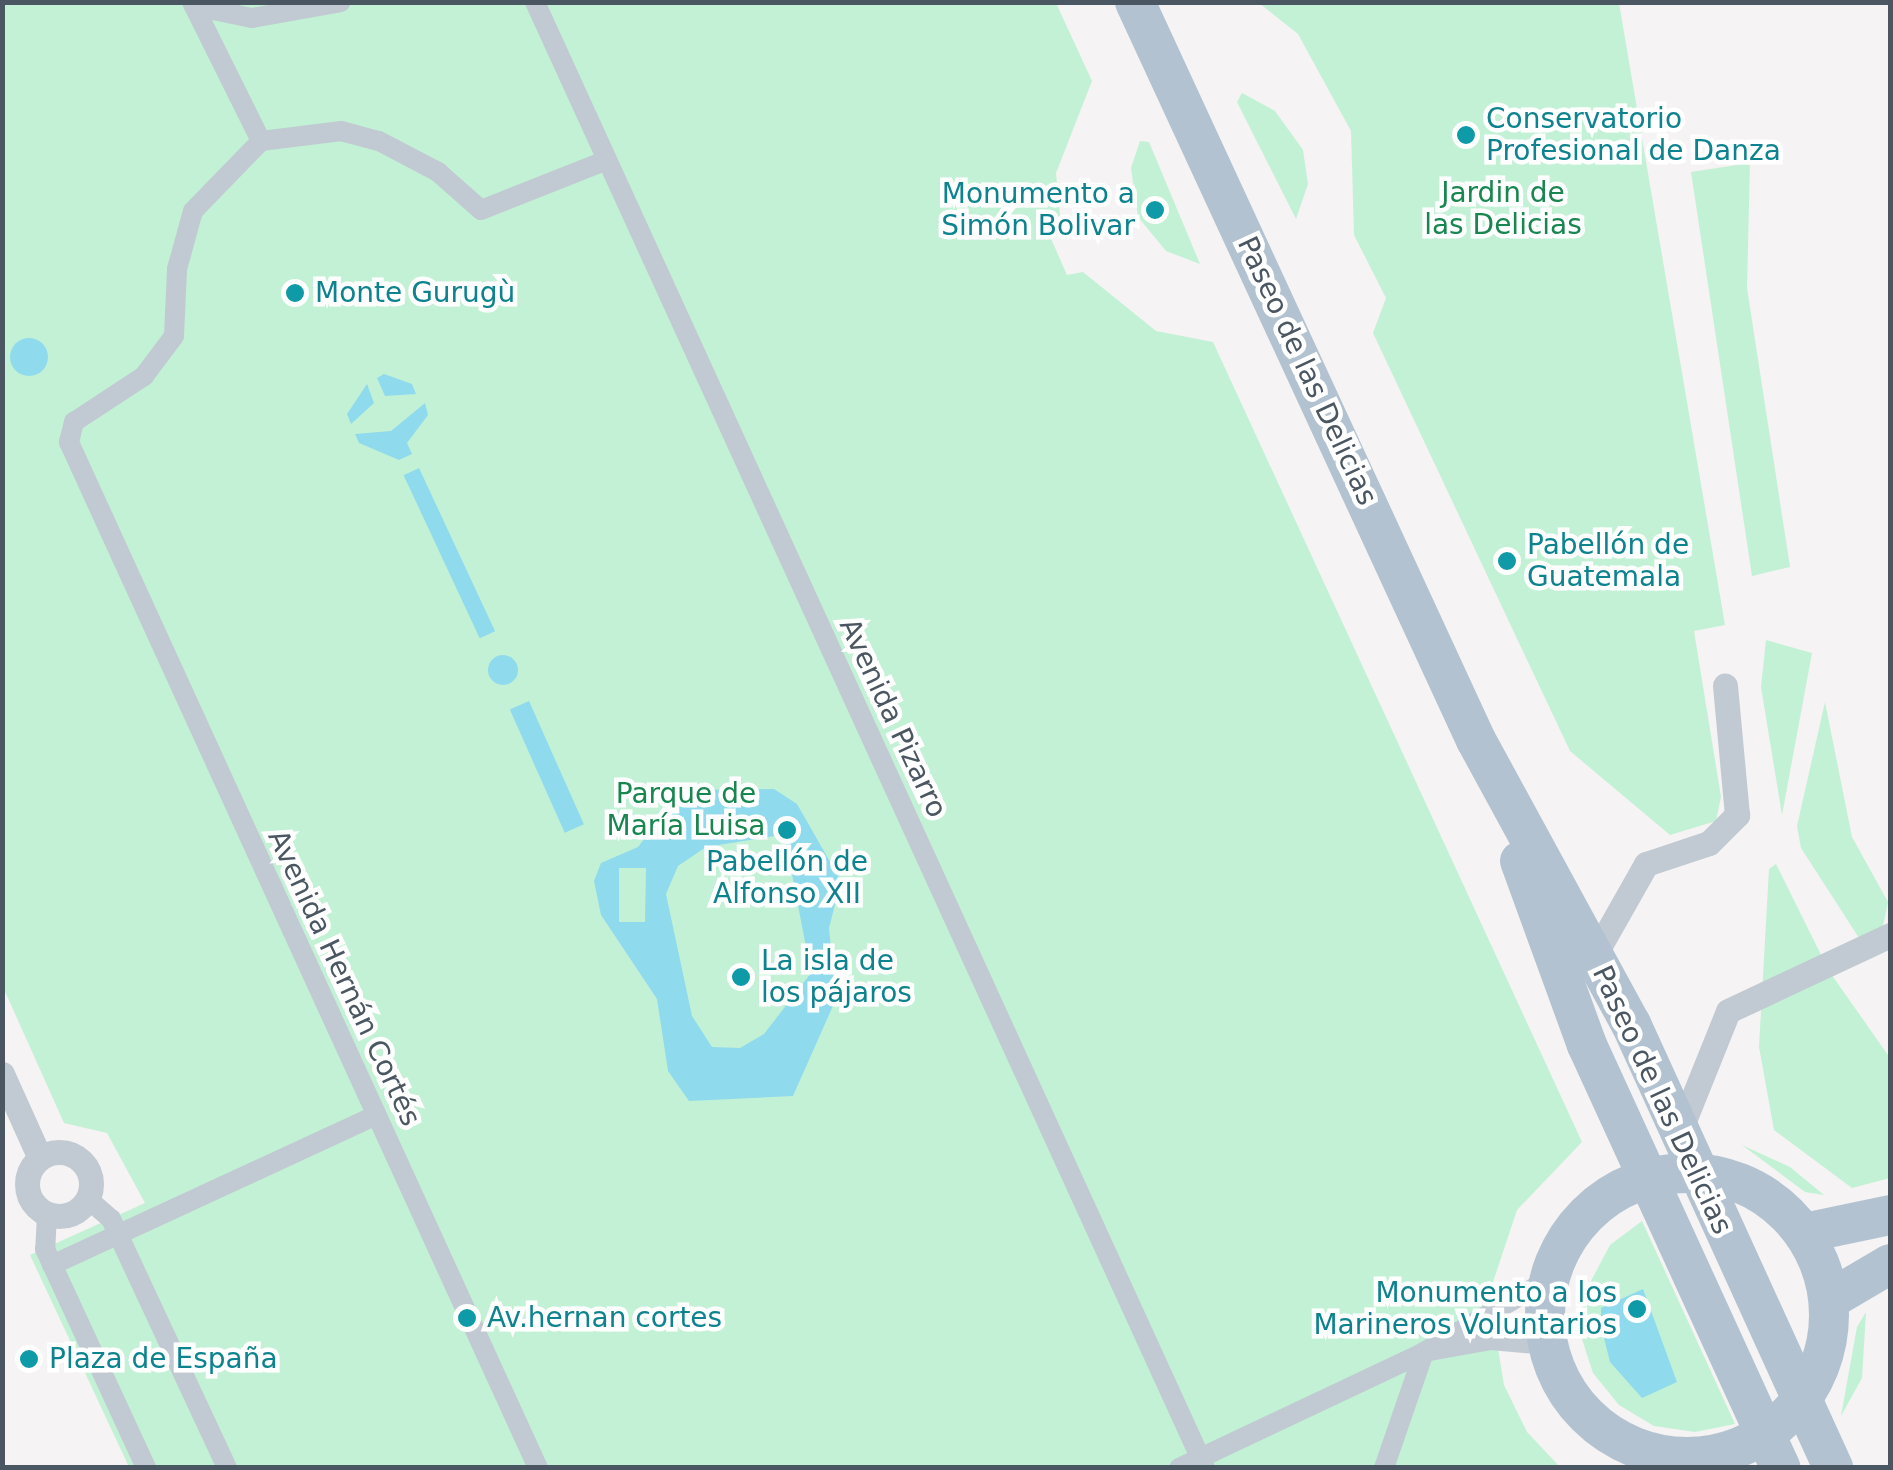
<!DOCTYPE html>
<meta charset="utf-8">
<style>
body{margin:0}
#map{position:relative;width:1893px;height:1470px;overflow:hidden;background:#f5f3f3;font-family:"DejaVu Sans",sans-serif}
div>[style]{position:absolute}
.green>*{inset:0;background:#c3f1d5}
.water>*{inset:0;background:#90daee;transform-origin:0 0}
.round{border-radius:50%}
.pedestrian>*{height:20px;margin:-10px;padding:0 10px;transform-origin:10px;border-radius:10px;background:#c1cad2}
.minor>*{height:25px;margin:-12.5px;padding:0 12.5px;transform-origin:12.5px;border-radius:12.5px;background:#c1cad2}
.minor>.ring{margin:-12.5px;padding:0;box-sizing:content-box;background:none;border:25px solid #c1cad2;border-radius:50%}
.primary>*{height:40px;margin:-20px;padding:0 20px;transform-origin:20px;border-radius:20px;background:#b3c2d1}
.primary>.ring{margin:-20px;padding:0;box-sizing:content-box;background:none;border:40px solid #b3c2d1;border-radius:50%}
.dots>*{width:28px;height:28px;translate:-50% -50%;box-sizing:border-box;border:5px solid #fff;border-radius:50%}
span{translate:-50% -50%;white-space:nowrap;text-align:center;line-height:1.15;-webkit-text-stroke:9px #fff;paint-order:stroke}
.culture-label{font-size:28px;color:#0d838f}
.left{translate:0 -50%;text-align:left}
.right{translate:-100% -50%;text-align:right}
.park-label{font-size:28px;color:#17864f}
.street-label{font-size:28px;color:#4a5661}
.frame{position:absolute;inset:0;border:5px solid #4a5661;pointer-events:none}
</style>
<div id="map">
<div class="green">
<div style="clip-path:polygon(2px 3px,1056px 3px,1092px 81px,1056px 173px,1061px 226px,1049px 234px,1067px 275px,1083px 272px,1156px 331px,1213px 342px,1582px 1142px,1517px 1210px,1489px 1294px,1504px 1385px,1527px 1432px,1560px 1467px,129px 1467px,30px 1255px,145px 1203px,107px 1133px,64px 1123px,3px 987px)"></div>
<div style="clip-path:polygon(1259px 3px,1619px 3px,1725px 625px,1694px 631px,1721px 797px,1716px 821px,1670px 835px,1570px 751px,1373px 333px,1386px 298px,1354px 235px,1351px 131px,1298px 34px)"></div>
<div style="clip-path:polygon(1242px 93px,1275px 111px,1303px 150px,1308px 184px,1296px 219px,1237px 102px)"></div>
<div style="clip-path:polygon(1140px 141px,1149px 142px,1200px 264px,1166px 251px,1138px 217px,1131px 168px)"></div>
<div style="clip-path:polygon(1750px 163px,1747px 288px,1790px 567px,1752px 576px,1691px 172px)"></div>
<div style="clip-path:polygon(1766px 640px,1812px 653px,1782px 815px,1761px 687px)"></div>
<div style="clip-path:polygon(1825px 702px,1852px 837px,1888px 902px,1882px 931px,1861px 941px,1801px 848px,1797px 826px)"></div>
<div style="clip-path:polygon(1776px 864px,1829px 971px,1890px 1058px,1890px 1178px,1852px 1188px,1774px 1130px,1759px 1047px,1769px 869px)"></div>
<div style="clip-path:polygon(1742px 1145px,1790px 1167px,1824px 1195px,1805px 1192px)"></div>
<div style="clip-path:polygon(1642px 1221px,1735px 1424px,1695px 1432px,1654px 1426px,1619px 1405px,1593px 1373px,1581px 1336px,1583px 1296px,1610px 1245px)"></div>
<div style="clip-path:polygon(1866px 1312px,1862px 1378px,1841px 1416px,1857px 1327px)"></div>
</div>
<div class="water">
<div class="round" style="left:10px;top:338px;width:38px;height:38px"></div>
<div style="clip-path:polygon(384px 374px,412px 384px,416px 394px,385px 396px,377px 378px)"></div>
<div style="clip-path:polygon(367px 384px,374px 403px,351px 424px,347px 414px)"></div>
<div style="clip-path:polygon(425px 403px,428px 415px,407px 443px,412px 454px,399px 460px,359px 443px,355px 434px,391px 431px)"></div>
<div style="left:419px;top:468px;width:180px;height:17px;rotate:65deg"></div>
<div class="round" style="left:488px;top:655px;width:30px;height:30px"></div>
<div style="left:529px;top:701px;width:135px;height:21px;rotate:66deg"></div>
<div style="clip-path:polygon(evenodd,774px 789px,797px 804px,841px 881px,829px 928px,836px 999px,793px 1096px,689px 1101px,668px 1071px,657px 999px,601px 915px,594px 881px,601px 863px,638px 847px,681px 790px,774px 789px,775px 836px,786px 843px,811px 973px,764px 1034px,740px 1048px,712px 1047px,692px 1016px,666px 894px,678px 866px,706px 847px,775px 836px,774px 789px,619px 868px,646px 868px,645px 922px,619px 922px,619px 868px)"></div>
<div style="clip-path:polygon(1643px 1289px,1677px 1382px,1642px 1398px,1610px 1362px,1601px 1326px,1601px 1308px)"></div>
</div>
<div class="pedestrian">
<div style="left:192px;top:2px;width:155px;rotate:63.6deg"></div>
<div style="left:535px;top:2px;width:1612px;rotate:65.44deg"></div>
<div style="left:194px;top:6px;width:59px;rotate:11.7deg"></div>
<div style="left:252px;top:18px;width:90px;rotate:-10.2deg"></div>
<div style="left:88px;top:1199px;width:30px;rotate:41deg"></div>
<div style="left:111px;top:1219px;width:275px;rotate:65deg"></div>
<div style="left:47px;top:1215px;width:34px;rotate:93deg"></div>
<div style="left:45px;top:1249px;width:241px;rotate:65.2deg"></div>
<div style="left:52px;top:1265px;width:357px;rotate:-24.8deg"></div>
<div style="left:1430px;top:1351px;width:62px;rotate:-10.2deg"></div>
<div style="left:1491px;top:1340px;width:56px;rotate:5.1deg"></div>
<div style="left:538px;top:1468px;width:1128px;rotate:-114.57deg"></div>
<div style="left:69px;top:442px;width:21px;rotate:-76deg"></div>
<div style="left:74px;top:422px;width:84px;rotate:-33.3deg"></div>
<div style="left:144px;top:376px;width:50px;rotate:-53.1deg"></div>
<div style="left:174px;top:336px;width:67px;rotate:-87.4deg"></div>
<div style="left:177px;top:269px;width:60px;rotate:-74.6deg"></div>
<div style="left:193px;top:211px;width:98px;rotate:-45.8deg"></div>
<div style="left:261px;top:141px;width:81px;rotate:-7.1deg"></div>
<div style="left:341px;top:131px;width:39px;rotate:15deg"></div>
<div style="left:379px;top:141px;width:67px;rotate:27.7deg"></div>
<div style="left:438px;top:172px;width:57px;rotate:41.5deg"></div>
<div style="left:481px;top:210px;width:133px;rotate:-21.6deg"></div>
<div style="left:1179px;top:1468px;width:271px;rotate:-25.3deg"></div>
<div style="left:1424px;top:1352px;width:145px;rotate:-30.3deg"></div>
<div style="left:1384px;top:1468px;width:123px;rotate:-71deg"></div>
</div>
<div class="minor">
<div style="left:1594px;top:956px;width:106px;rotate:-60.5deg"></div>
<div style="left:1646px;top:864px;width:66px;rotate:-18.4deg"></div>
<div style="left:1709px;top:843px;width:40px;rotate:-45deg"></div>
<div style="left:1737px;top:815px;width:130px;rotate:-95.3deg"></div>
<div style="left:2px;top:1074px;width:92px;rotate:65.7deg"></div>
<div style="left:1679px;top:1133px;width:131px;rotate:-68.1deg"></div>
<div style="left:1728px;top:1011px;width:179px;rotate:-25.1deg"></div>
<div class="ring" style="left:27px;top:1152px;width:39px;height:39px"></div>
</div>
<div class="primary">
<div style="left:1135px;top:2px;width:813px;rotate:65.2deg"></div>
<div style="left:1476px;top:740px;width:324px;rotate:61.4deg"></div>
<div style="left:1631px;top:1024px;width:488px;rotate:65.5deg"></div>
<div style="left:1520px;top:861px;width:196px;rotate:70deg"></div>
<div style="left:1587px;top:1045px;width:465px;rotate:65.4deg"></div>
<div class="ring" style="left:1545px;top:1173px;width:244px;height:244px"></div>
<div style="left:1804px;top:1233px;width:88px;rotate:-11.8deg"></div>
<div style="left:1829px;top:1300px;width:71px;rotate:-30.5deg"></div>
</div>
<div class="dots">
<div style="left:1466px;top:135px;background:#0f9aa8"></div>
<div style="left:1155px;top:210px;background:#0f9aa8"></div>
<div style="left:295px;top:293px;background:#0f9aa8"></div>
<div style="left:1507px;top:561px;background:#0f9aa8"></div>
<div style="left:787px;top:830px;background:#0f9aa8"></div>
<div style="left:741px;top:977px;background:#0f9aa8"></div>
<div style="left:1637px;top:1309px;background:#0f9aa8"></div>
<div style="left:467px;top:1318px;background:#0f9aa8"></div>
<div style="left:29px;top:1359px;background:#0f9aa8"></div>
</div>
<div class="culture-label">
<span class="left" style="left:1486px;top:135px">Conservatorio<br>Profesional de Danza</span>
<span class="right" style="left:1135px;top:210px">Monumento a<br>Simón Bolivar</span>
<span class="left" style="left:315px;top:293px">Monte Gurugù</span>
<span class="left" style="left:1527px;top:561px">Pabellón de<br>Guatemala</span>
<span style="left:787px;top:878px">Pabellón de<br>Alfonso XII</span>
<span class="left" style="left:761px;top:977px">La isla de<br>los pájaros</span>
<span class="right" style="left:1617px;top:1309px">Monumento a los<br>Marineros Voluntarios</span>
<span class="left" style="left:487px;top:1318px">Av.hernan cortes</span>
<span class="left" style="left:49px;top:1359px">Plaza de España</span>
</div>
<div class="park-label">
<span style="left:1503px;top:209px">Jardin de<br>las Delicias</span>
<span style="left:686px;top:810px">Parque de<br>María Luisa</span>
</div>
<div class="street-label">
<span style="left:1307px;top:371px;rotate:65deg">Paseo de las Delicias</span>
<span style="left:893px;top:718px;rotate:65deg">Avenida Pizarro</span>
<span style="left:344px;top:978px;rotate:65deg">Avenida Hernán Cortés</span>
<span style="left:1662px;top:1100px;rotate:65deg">Paseo de las Delicias</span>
</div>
<div class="frame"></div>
</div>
